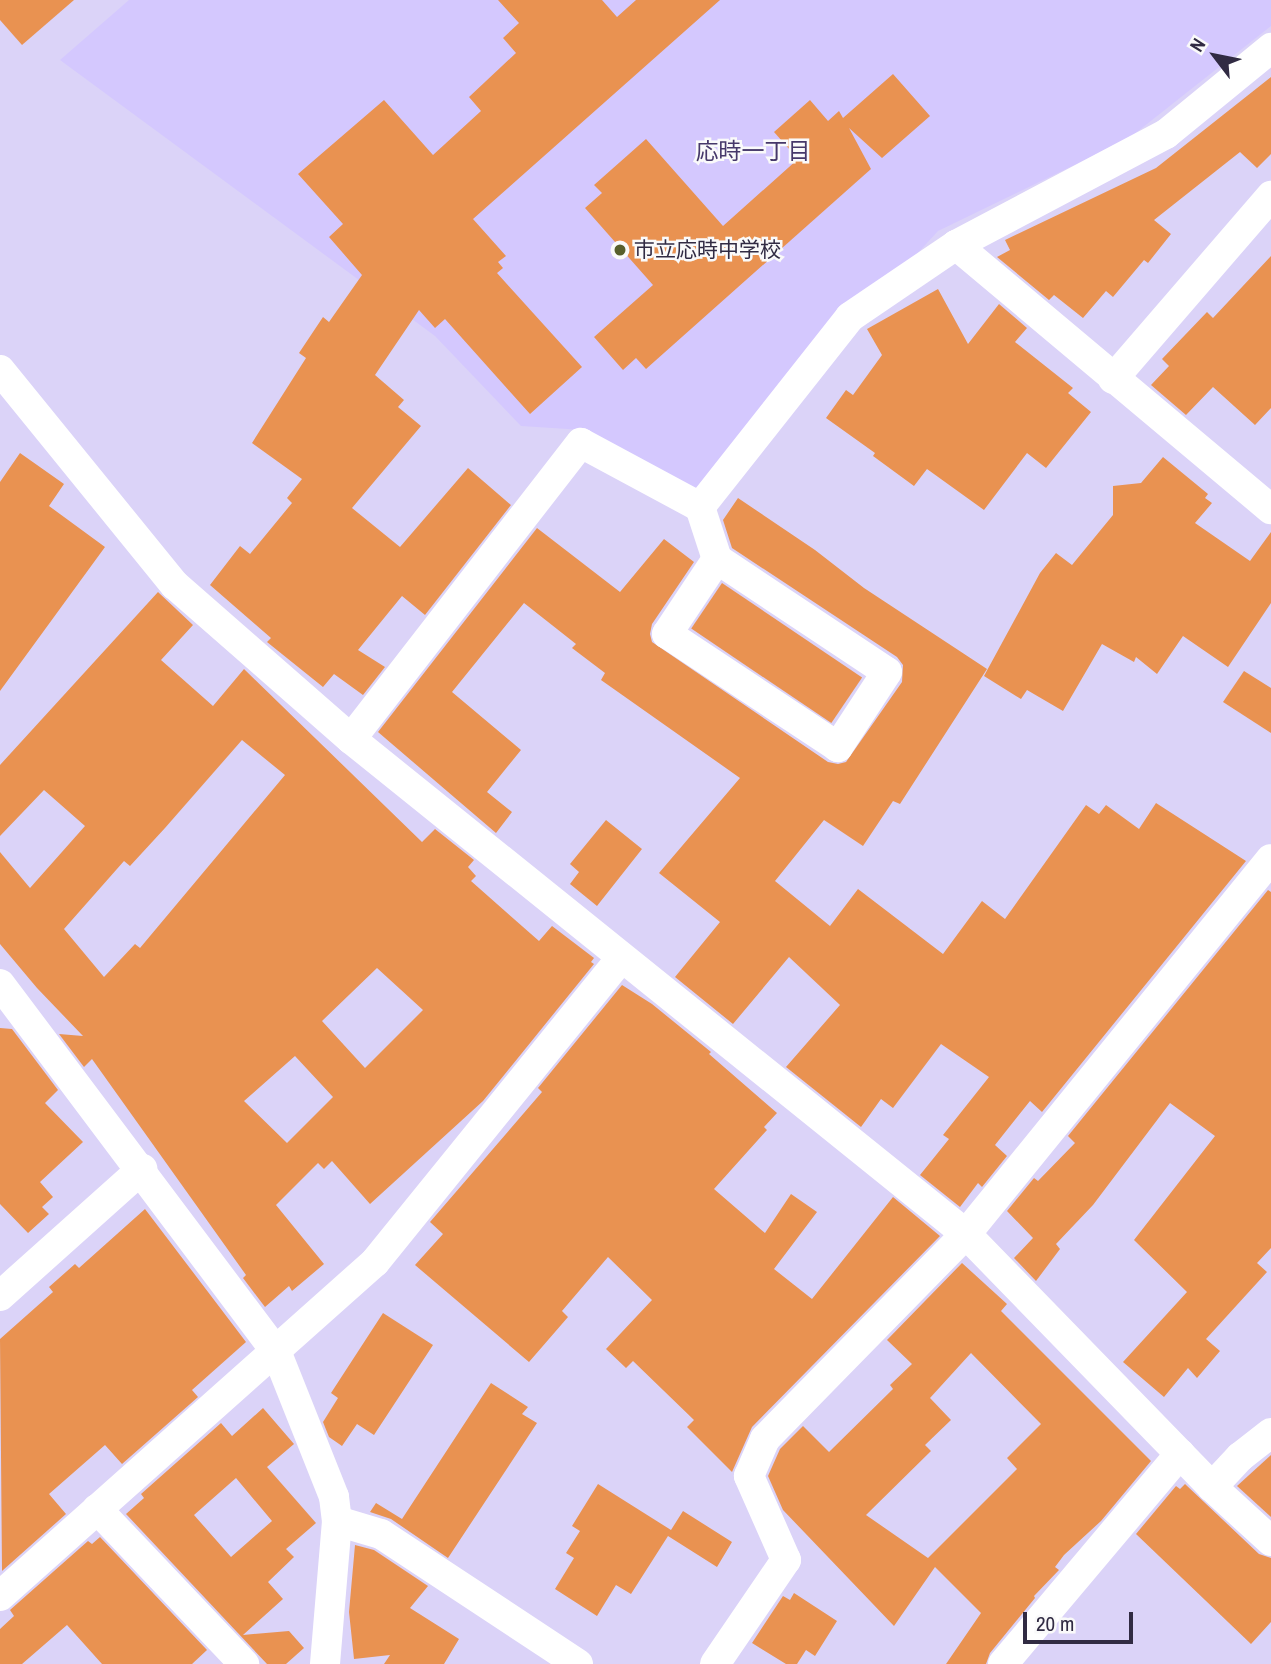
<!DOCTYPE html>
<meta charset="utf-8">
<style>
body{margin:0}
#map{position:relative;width:1271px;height:1664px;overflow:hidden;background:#dbd3f8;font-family:"Archivo Narrow","Noto Sans JP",sans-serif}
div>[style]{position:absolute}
.built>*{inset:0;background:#d4c8fe}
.building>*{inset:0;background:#e99251;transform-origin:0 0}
.minor>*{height:30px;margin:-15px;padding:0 15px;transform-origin:15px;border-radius:15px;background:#fff}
.dots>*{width:19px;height:19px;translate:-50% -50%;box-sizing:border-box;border:4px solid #fafafa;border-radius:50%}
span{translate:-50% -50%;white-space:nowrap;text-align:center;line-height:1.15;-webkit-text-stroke:5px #fafafa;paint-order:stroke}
.poi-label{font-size:21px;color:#312b43}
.left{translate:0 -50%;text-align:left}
.neighbourhood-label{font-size:23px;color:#46386a}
.north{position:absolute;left:1180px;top:21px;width:70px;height:70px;-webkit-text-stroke:5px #fafafa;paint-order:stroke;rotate:302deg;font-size:19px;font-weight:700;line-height:28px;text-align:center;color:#312b43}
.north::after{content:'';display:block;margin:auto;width:24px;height:32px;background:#312b43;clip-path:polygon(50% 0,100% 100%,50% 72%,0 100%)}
.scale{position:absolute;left:1023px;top:1612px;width:110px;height:32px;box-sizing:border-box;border:4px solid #312b43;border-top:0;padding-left:9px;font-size:21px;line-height:24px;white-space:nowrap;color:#312b43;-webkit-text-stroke:5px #fafafa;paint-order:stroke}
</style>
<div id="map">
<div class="built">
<div style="clip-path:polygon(129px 0,1271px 0,1271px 26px,1128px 139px,938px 231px,703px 487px,688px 488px,583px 430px,521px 426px,435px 336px,60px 60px)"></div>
</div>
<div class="building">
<div style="clip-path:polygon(0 0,74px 0,22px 45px,0 20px)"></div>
<div style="clip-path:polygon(498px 0,602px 0,617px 17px,636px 0,720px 0,473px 219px,506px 256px,498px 262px,503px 268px,497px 273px,582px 367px,530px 414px,445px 319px,435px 328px,419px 310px,375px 375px,404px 400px,398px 407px,421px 426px,352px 508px,400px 547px,468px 468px,511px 505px,425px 615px,402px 596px,358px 650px,385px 667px,363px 695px,334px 674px,323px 687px,267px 642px,271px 638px,210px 585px,240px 546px,250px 554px,292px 503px,287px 498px,302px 479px,252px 443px,306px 358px,299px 353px,323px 317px,329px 322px,362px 275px,329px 237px,343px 224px,298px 174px,384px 100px,433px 155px,481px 111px,469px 97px,516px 53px,503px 38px,519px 23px)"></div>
<div style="clip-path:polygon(893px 74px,930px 116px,882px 158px,849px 128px,871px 169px,646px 369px,636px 358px,623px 370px,594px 337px,653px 285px,585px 208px,602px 193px,594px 185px,646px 139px,723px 226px,798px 159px,774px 132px,810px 100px,828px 121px,839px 111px,843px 118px)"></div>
<div style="clip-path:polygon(1271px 77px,1271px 154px,1257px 168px,1240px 152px,1154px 220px,1171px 234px,1148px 263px,1144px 260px,1113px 297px,1106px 291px,1083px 318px,1054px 295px,1049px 300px,997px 257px,1010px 250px,1005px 240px,1156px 168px)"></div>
<div style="clip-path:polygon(1271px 256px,1271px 408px,1255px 425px,1213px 387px,1186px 415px,1151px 385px,1169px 366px,1162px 359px,1207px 312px,1213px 318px)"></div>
<div style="clip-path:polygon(938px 289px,968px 344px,999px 304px,1027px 328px,1015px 342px,1073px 388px,1068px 393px,1091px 412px,1046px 468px,1027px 453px,984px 510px,927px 469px,914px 486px,873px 456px,875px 453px,826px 418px,846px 390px,853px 395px,882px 355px,867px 329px)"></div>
<div style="clip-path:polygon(20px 453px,64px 484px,49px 506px,105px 547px,0 691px,0 482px)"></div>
<div style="clip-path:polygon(1163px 457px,1208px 494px,1205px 498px,1212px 503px,1195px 523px,1250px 561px,1271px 532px,1271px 603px,1228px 667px,1183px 636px,1157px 674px,1136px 657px,1134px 662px,1102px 644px,1063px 711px,1027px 690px,1021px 699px,984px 676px,1040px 573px,1056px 553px,1072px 565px,1113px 515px,1113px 486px,1141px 483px)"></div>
<div style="clip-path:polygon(738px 498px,815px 550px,864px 588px,987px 669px,900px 804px,893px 801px,863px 846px,824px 820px,775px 881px,830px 926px,858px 889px,943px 954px,982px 901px,1005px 919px,1086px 805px,1099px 814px,1106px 805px,1139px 829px,1156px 803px,1246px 861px,1042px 1112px,1030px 1101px,995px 1145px,1007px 1156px,982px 1187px,978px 1183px,960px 1207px,920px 1175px,949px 1139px,943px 1135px,989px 1077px,941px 1044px,893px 1108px,881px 1099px,861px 1127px,786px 1067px,840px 1005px,789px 957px,733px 1024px,675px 977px,720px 922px,659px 873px,740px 778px,601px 680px,605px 673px,572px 648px,576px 644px,524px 603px,452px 692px,521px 750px,487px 792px,512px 812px,496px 833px,378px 732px,537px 528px,620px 592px,664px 539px,694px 562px,652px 624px,650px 634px,652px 642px,828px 762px,838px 764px,846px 762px,902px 682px,903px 665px,897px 657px,732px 548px,723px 520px)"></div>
<div style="left:722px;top:583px;width:169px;height:55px;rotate:34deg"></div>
<div style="clip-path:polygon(evenodd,158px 592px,193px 625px,161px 660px,213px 706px,244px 669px,422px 842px,435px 829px,474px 860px,468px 867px,476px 876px,471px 881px,539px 941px,552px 926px,594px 958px,591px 962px,594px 964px,483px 1101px,370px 1204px,332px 1161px,324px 1169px,318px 1163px,276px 1205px,324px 1264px,292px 1291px,289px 1286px,265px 1307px,243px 1278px,246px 1275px,92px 1059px,84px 1067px,59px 1034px,83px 1036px,37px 988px,0 944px,0 852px,30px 888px,85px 826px,44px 790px,0 836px,0 765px,158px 592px,242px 740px,285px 775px,140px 948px,135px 944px,104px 977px,64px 929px,124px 861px,130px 866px,165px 828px,242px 740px,158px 592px,377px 968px,423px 1010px,365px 1068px,322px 1021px,377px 968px,158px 592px,295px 1056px,333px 1097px,287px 1143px,244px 1101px,295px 1056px)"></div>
<div style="clip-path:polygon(1244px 671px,1271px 688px,1271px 733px,1223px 702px)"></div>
<div style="clip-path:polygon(606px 820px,642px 849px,597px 906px,570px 884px,579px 872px,570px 864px)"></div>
<div style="clip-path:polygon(1268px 890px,1271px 892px,1271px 1248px,1257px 1263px,1267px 1272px,1206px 1339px,1220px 1351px,1197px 1378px,1188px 1368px,1164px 1397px,1123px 1362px,1187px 1292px,1134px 1240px,1215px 1136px,1170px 1103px,1093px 1205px,1056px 1244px,1060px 1249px,1036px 1281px,1014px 1258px,1033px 1238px,1007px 1211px,1034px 1178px,1038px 1181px,1075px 1143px,1068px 1136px)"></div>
<div style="clip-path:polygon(622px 985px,652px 1004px,711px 1052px,709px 1054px,777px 1113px,764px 1127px,767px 1130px,714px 1189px,765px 1233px,791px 1194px,817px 1212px,774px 1269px,812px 1299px,893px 1197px,940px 1236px,752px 1427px,732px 1472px,687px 1427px,694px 1420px,633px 1361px,626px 1368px,606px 1349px,652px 1300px,608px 1257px,562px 1311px,568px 1317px,529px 1362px,415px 1265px,443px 1234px,430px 1222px,542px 1092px,538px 1088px)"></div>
<div style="clip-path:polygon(0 1028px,12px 1029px,58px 1090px,45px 1103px,83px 1142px,40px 1182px,53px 1197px,42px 1207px,49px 1214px,28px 1233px,0 1204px)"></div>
<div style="clip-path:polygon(145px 1209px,246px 1342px,192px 1390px,198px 1397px,122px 1464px,105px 1445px,49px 1494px,66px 1514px,2px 1571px,0 1339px,53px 1292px,49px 1287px,75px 1264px,79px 1268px)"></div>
<div style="clip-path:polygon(evenodd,962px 1263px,1007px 1304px,1001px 1311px,1151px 1461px,1101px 1521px,1064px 1555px,1055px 1567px,1059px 1570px,1034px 1596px,1035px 1598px,990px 1653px,986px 1664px,946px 1664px,981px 1613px,935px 1567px,894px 1626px,783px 1510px,768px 1476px,780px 1449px,803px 1426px,829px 1452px,893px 1389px,890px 1385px,912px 1364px,887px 1340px,962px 1263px,971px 1353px,1041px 1424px,1007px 1458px,1017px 1469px,928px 1558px,866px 1515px,931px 1451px,925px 1445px,951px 1420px,930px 1398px,971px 1353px)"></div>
<div style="clip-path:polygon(383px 1313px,433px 1345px,374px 1435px,357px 1424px,342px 1446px,329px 1437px,323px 1422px,338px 1398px,331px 1393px)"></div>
<div style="clip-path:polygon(491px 1383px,528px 1407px,522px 1414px,537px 1423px,448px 1558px,391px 1519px,370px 1512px,376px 1503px,402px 1519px)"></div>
<div style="clip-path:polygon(evenodd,263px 1408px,294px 1444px,267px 1467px,316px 1523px,286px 1549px,294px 1557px,268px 1582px,283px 1599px,243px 1635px,289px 1631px,304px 1648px,286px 1664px,267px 1664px,126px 1514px,144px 1498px,141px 1494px,221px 1423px,232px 1436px,263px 1408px,236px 1478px,272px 1521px,231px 1557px,194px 1515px,236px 1478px)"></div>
<div style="clip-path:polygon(1271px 1455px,1271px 1517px,1237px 1486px)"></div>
<div style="clip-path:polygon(598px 1484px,671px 1530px,683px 1511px,732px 1542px,717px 1567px,668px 1536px,631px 1594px,616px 1585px,597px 1616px,555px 1589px,574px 1558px,566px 1553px,580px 1531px,572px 1526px)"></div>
<div style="clip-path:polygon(1185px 1484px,1259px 1554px,1271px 1558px,1271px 1622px,1251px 1644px,1136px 1534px,1176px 1486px,1180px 1489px)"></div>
<div style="clip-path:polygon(100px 1537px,207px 1650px,192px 1664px,102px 1664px,67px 1625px,22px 1664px,0 1664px,0 1629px,14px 1616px,10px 1610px,88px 1541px,92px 1544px)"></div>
<div style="clip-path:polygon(355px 1545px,374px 1550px,428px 1586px,410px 1608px,459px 1639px,444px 1664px,384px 1664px,390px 1655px,354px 1659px,349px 1612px)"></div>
<div style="clip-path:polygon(794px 1593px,837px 1621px,815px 1656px,806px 1650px,797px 1664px,786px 1664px,752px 1643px,783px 1596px,790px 1600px)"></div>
</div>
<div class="minor">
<div style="left:956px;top:245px;width:411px;rotate:40deg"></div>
<div style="left:0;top:370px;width:277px;rotate:50.9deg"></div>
<div style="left:175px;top:585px;width:234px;rotate:41.2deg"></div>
<div style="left:351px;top:739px;width:789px;rotate:38.83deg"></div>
<div style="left:966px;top:1234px;width:353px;rotate:45.8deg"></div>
<div style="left:1212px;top:1487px;width:80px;rotate:42.5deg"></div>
<div style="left:1113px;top:379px;width:242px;rotate:-49.2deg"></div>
<div style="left:700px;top:507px;width:55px;rotate:71.9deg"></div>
<div style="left:717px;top:559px;width:204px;rotate:33.6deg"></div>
<div style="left:887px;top:672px;width:90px;rotate:123.2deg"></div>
<div style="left:838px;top:747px;width:205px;rotate:-146.5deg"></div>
<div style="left:667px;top:634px;width:90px;rotate:-56.3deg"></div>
<div style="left:351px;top:739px;width:375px;rotate:-52.2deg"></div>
<div style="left:581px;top:443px;width:135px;rotate:28.3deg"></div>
<div style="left:700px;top:507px;width:242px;rotate:-51.7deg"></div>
<div style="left:850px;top:317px;width:128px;rotate:-34.2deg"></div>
<div style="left:956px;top:245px;width:238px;rotate:-27.9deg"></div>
<div style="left:1166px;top:134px;width:136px;rotate:-39.3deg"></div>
<div style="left:0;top:984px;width:459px;rotate:53.1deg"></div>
<div style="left:276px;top:1351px;width:157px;rotate:68.3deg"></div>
<div style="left:334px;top:1497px;width:24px;rotate:83deg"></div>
<div style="left:337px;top:1521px;width:144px;rotate:94.8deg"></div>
<div style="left:0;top:1296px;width:191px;rotate:-41.8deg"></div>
<div style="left:1212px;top:1487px;width:41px;rotate:-47deg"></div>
<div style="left:1240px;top:1457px;width:39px;rotate:-38deg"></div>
<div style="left:97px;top:1509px;width:214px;rotate:46.5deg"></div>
<div style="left:337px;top:1521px;width:46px;rotate:16.5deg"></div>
<div style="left:381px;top:1534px;width:236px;rotate:33.4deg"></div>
<div style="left:0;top:1596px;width:502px;rotate:-41.69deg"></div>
<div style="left:375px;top:1262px;width:391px;rotate:-51deg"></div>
<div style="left:715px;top:1664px;width:126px;rotate:-55.7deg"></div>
<div style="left:786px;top:1560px;width:92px;rotate:-113.8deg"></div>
<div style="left:749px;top:1476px;width:40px;rotate:-66.6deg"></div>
<div style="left:765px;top:1439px;width:287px;rotate:-45.6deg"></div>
<div style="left:966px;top:1234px;width:483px;rotate:-50.9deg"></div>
<div style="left:1003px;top:1664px;width:275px;rotate:-49.9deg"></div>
</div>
<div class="dots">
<div style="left:620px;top:250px;background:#585f2d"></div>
</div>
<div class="poi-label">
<span class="left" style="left:634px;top:250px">市立応時中学校</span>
</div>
<div class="neighbourhood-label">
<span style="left:753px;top:151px">応時一丁目</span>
</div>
<div class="north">N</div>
<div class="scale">20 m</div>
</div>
